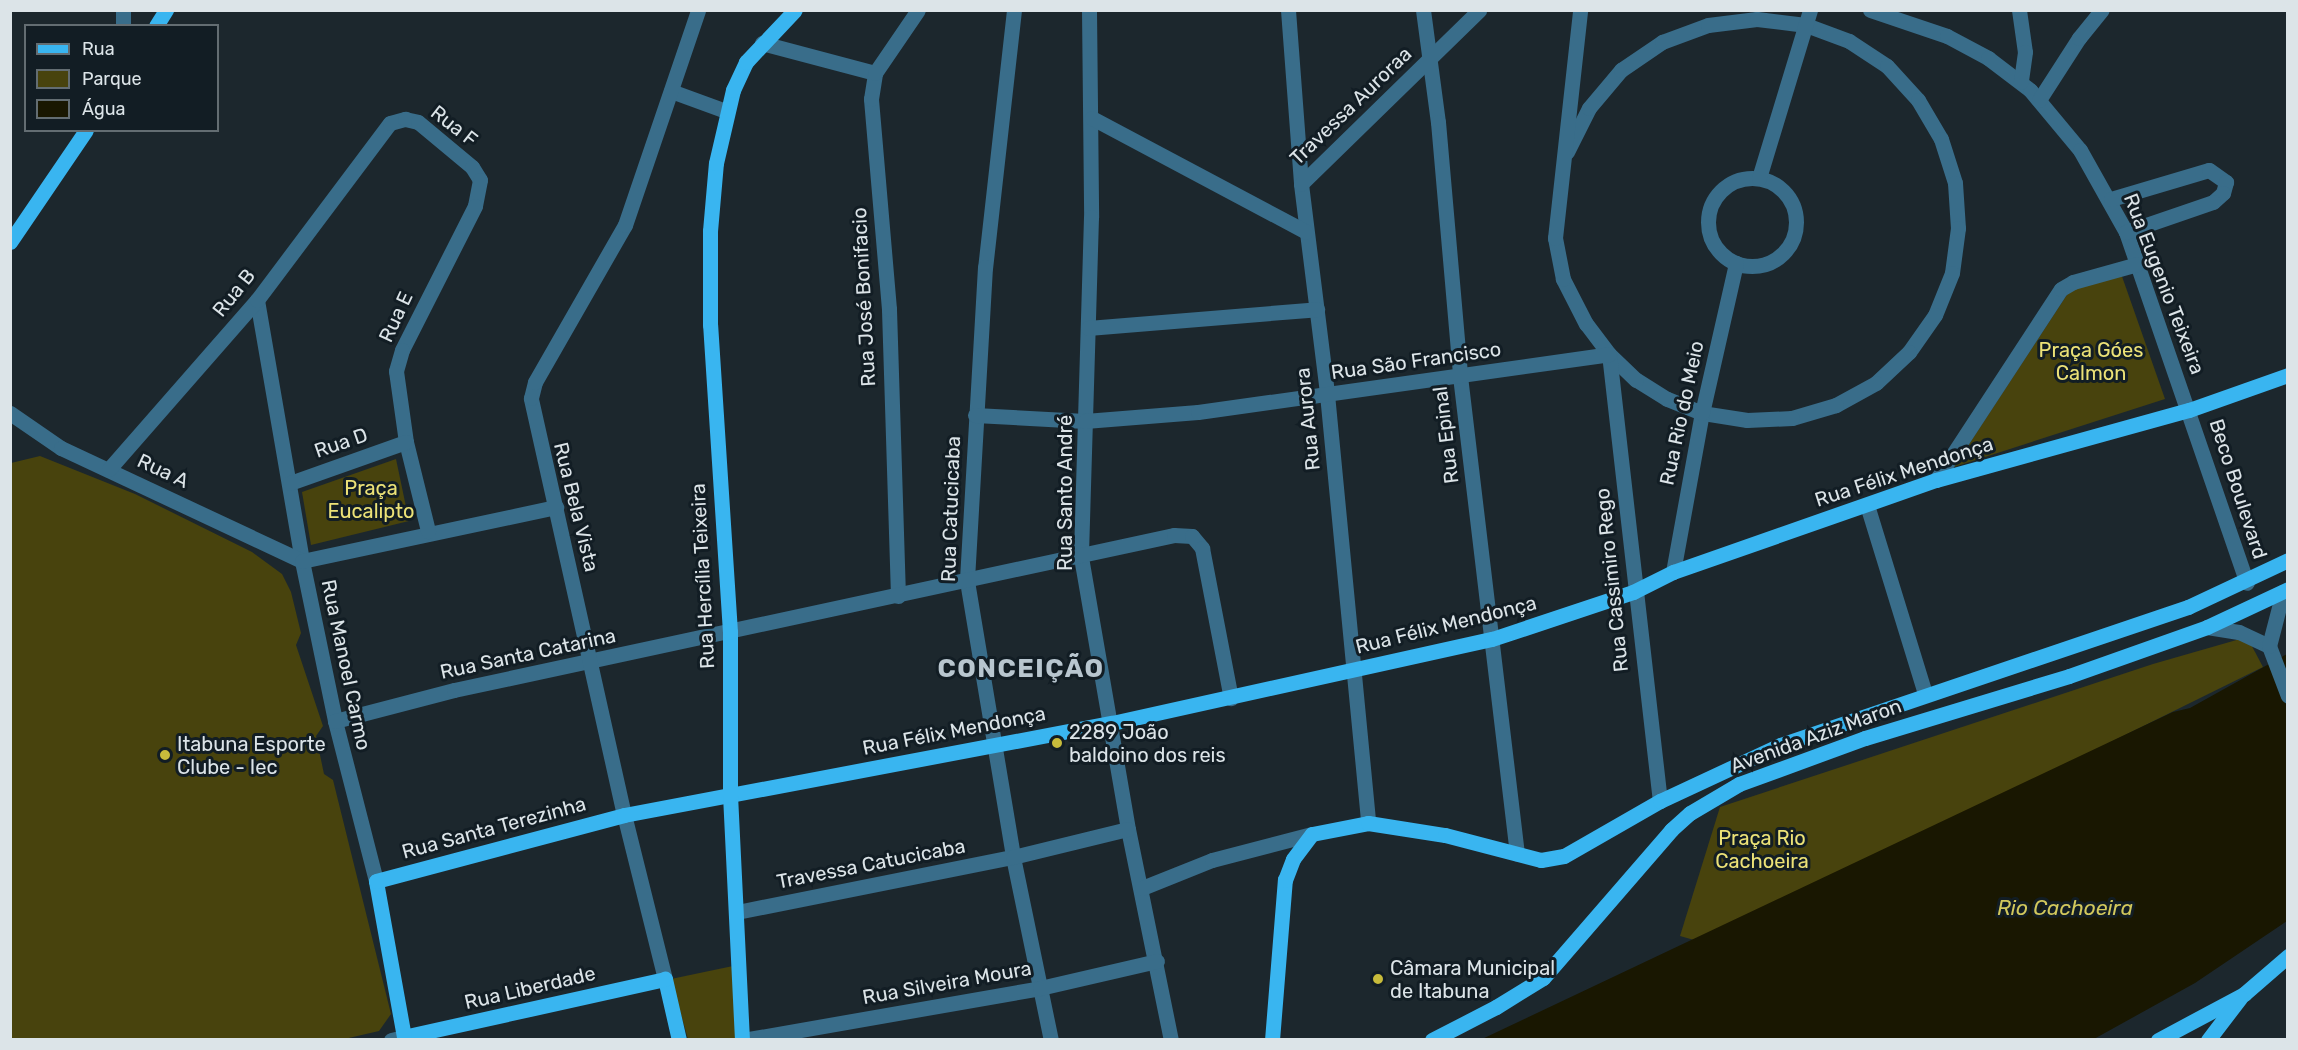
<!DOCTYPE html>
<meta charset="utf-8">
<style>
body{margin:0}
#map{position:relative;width:2298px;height:1050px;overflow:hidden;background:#1c272d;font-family:Rubik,sans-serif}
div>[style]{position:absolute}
.green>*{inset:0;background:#48430d}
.water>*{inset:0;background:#191701}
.minor>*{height:15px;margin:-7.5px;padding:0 7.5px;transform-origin:7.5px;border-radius:7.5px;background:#396d8a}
.minor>.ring{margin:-7.5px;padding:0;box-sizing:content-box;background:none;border:15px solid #396d8a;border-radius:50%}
.major>*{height:15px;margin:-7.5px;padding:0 7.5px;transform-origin:7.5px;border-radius:7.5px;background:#39b5f0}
.dots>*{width:16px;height:16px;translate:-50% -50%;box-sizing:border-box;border:3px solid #121d24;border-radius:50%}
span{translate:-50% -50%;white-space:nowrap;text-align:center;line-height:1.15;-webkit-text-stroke:6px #121d24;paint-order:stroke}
.street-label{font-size:20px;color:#dce4e8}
.park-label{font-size:20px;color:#ece277}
.poi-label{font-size:20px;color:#dce4e8}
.left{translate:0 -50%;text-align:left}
.water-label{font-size:21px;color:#d2c85c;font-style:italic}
.district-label{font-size:26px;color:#b8c6cf;font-weight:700;letter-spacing:1.5px}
.frame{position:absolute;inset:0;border:12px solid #dce4e8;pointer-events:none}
.legend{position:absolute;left:24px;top:24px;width:195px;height:108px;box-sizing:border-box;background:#121d24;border:2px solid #636d72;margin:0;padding:8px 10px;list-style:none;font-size:18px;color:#dce4e8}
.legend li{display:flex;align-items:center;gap:12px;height:30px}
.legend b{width:30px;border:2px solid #636d72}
</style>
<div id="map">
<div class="green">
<div style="clip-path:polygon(2118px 265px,2165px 399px,1954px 467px,2076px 281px)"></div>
<div style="clip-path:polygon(40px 456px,135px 494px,252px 552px,282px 574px,291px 592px,301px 633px,296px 645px,323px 726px,316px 736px,324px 774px,333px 780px,391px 1014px,379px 1031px,340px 1040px,11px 1039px,11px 463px)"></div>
<div style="clip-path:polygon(396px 459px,409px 521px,311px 545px,302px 492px)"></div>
<div style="clip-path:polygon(2247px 637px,2263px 667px,2040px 777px,1694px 940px,1680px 936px,1720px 807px,2153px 664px)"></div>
<div style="clip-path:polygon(733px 966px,742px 1039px,688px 1039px,671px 979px)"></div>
</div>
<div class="water">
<div style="clip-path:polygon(2287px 654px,2287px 921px,2195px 983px,2094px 1039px,1480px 1040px,2173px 712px,2190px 708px)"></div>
</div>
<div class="minor">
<div style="left:1014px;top:10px;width:259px;rotate:96.4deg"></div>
<div style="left:985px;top:267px;width:315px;rotate:93.3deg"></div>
<div style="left:967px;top:581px;width:280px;rotate:80.5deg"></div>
<div style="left:1013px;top:857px;width:187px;rotate:78.3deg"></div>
<div style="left:1089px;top:10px;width:207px;rotate:89.4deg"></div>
<div style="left:1091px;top:217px;width:340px;rotate:91.7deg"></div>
<div style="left:1081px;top:557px;width:276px;rotate:80.2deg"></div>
<div style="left:1128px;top:829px;width:215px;rotate:78.5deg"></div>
<div style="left:1288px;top:10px;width:174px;rotate:85.7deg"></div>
<div style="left:1301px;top:184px;width:212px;rotate:82.9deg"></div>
<div style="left:1327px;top:394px;width:431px;rotate:84.5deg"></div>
<div style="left:1423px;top:10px;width:113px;rotate:82.4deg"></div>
<div style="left:1438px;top:122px;width:255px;rotate:85deg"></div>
<div style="left:1460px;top:376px;width:481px;rotate:83.2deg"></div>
<div style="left:1870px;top:10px;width:81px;rotate:18.7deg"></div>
<div style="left:1947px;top:36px;width:47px;rotate:28.2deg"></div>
<div style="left:1988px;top:58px;width:53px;rotate:37.3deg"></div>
<div style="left:2030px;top:90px;width:78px;rotate:50.2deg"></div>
<div style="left:2080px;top:150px;width:94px;rotate:60.7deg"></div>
<div style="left:2126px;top:232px;width:371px;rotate:71deg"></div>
<div style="left:2019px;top:10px;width:42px;rotate:81.9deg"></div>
<div style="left:2025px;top:52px;width:30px;rotate:98deg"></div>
<div style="left:123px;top:26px;width:16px;rotate:-90deg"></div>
<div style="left:762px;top:43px;width:117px;rotate:14.9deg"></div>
<div style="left:671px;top:91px;width:59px;rotate:20deg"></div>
<div style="left:2039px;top:100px;width:74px;rotate:-57.2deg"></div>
<div style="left:2079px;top:38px;width:36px;rotate:-51deg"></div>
<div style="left:1092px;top:118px;width:242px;rotate:28deg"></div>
<div style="left:1567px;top:152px;width:49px;rotate:-63.4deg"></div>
<div style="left:1589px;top:108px;width:50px;rotate:-49.9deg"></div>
<div style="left:1621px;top:70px;width:50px;rotate:-34.3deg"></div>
<div style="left:1662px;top:42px;width:49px;rotate:-20.3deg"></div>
<div style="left:1708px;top:25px;width:49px;rotate:-7deg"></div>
<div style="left:1757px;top:19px;width:49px;rotate:7deg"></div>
<div style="left:1806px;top:25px;width:46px;rotate:20.4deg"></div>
<div style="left:1849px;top:41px;width:45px;rotate:33.3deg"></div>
<div style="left:1887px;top:66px;width:46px;rotate:47.6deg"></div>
<div style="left:1918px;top:100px;width:45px;rotate:59.5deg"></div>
<div style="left:1941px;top:139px;width:46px;rotate:72.3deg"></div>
<div style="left:1955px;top:183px;width:45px;rotate:86.2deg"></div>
<div style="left:1958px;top:228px;width:45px;rotate:97.6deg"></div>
<div style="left:1952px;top:273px;width:45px;rotate:112deg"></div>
<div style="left:1935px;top:315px;width:45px;rotate:125.1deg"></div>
<div style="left:1909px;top:352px;width:45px;rotate:136.8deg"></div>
<div style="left:1876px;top:383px;width:46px;rotate:151.2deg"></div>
<div style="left:1836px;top:405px;width:46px;rotate:163.5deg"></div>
<div style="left:1792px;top:418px;width:45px;rotate:177.5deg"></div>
<div style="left:1747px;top:420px;width:46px;rotate:-171.2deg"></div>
<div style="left:1702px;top:413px;width:38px;rotate:-158deg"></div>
<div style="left:1667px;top:399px;width:36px;rotate:-148deg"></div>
<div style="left:1636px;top:380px;width:37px;rotate:-136deg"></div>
<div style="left:1609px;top:354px;width:38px;rotate:-127deg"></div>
<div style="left:1586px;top:324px;width:51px;rotate:-117.1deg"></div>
<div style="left:1563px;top:279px;width:42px;rotate:-101deg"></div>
<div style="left:1555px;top:238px;width:229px;rotate:-83.7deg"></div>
<div class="ring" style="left:1708px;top:178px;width:73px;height:73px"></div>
<div style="left:1759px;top:178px;width:176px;rotate:-73.1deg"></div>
<div style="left:1301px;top:184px;width:249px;rotate:-44.3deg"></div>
<div style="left:2111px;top:199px;width:102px;rotate:-16.5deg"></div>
<div style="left:2209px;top:170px;width:21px;rotate:35deg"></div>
<div style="left:2226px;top:182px;width:11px;rotate:105deg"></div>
<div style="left:2223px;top:193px;width:13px;rotate:138deg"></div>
<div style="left:2213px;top:202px;width:92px;rotate:161deg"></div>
<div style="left:257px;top:300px;width:265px;rotate:80.2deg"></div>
<div style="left:302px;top:561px;width:163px;rotate:78.3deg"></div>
<div style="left:335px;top:721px;width:165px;rotate:75.6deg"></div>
<div style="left:1088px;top:328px;width:230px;rotate:-4.7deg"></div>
<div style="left:1609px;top:354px;width:450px;rotate:83.5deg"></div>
<div style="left:10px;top:413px;width:62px;rotate:34.5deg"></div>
<div style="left:61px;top:448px;width:266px;rotate:25.1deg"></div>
<div style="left:302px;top:561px;width:260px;rotate:-12deg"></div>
<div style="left:975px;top:415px;width:110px;rotate:3.1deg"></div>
<div style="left:1085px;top:421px;width:113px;rotate:-4.6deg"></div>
<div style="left:1198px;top:412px;width:415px;rotate:-8deg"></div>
<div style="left:109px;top:469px;width:225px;rotate:-48.8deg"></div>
<div style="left:257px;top:300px;width:221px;rotate:-53.1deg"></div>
<div style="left:390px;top:123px;width:16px;rotate:-15deg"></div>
<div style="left:405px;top:119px;width:13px;rotate:13deg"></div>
<div style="left:418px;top:122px;width:70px;rotate:39.8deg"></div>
<div style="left:472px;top:167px;width:15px;rotate:58deg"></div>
<div style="left:480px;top:180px;width:26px;rotate:101deg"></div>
<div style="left:475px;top:206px;width:161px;rotate:116.9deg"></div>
<div style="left:402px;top:350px;width:22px;rotate:106deg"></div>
<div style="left:396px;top:371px;width:72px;rotate:82deg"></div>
<div style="left:406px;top:442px;width:92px;rotate:76.1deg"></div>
<div style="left:1936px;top:480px;width:228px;rotate:-56.8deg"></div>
<div style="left:2061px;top:289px;width:14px;rotate:-30deg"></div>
<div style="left:2073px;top:282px;width:67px;rotate:-15.5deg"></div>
<div style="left:290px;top:483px;width:123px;rotate:-19.5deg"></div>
<div style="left:1867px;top:505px;width:197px;rotate:72.9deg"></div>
<div style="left:1673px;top:572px;width:162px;rotate:-79.7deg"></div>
<div style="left:1702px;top:413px;width:154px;rotate:-77.2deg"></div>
<div style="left:898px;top:596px;width:287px;rotate:-91.8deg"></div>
<div style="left:889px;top:309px;width:211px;rotate:-94.9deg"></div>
<div style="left:871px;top:99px;width:26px;rotate:-81deg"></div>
<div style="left:875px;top:73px;width:76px;rotate:-55.7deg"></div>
<div style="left:2207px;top:627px;width:32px;rotate:9deg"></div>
<div style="left:2239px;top:632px;width:33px;rotate:25deg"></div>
<div style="left:2269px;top:646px;width:53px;rotate:69.2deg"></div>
<div style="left:2269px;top:646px;width:56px;rotate:-75.5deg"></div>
<div style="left:335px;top:721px;width:123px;rotate:-14.6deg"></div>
<div style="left:454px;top:690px;width:736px;rotate:-12.15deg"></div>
<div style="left:1174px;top:535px;width:18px;rotate:3deg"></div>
<div style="left:1192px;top:536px;width:16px;rotate:50deg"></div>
<div style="left:1202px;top:548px;width:153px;rotate:79.1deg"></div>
<div style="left:1142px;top:888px;width:75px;rotate:-21.8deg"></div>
<div style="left:1212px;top:860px;width:103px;rotate:-14.6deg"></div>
<div style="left:737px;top:912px;width:281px;rotate:-11.3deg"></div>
<div style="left:1013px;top:857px;width:118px;rotate:-13.7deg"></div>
<div style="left:665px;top:979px;width:169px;rotate:-104deg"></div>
<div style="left:624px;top:815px;width:427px;rotate:-102.6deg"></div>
<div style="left:531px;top:398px;width:16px;rotate:-76deg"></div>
<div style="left:535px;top:382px;width:181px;rotate:-60.2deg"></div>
<div style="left:625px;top:225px;width:227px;rotate:-71.2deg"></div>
<div style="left:391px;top:1040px;width:13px;rotate:-13deg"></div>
<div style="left:743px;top:1040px;width:302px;rotate:-9.9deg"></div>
<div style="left:1040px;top:988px;width:120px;rotate:-13deg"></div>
</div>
<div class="major">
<div style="left:156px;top:26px;width:19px;rotate:-58deg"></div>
<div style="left:10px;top:242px;width:135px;rotate:-55.8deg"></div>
<div style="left:679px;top:1040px;width:63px;rotate:-102.9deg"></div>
<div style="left:665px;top:979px;width:267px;rotate:167.5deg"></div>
<div style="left:404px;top:1037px;width:158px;rotate:-100.2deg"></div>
<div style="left:376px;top:881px;width:257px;rotate:-14.9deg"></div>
<div style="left:624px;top:815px;width:497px;rotate:-10.7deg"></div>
<div style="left:1112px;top:723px;width:389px;rotate:-12.5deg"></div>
<div style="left:1492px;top:639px;width:149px;rotate:-18.4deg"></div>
<div style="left:1633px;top:592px;width:45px;rotate:-26.6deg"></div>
<div style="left:1673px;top:572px;width:279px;rotate:-19.3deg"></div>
<div style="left:1936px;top:480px;width:263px;rotate:-15.5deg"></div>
<div style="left:2189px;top:410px;width:105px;rotate:-19.5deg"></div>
<div style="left:742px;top:1040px;width:245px;rotate:-92.8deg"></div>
<div style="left:730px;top:795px;width:163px;rotate:-90deg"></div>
<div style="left:730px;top:632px;width:308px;rotate:-93.7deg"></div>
<div style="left:710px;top:325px;width:94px;rotate:-90deg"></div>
<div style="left:710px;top:231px;width:68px;rotate:-85deg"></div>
<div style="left:716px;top:163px;width:75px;rotate:-76.9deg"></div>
<div style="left:733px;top:90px;width:31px;rotate:-65deg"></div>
<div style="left:746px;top:62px;width:71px;rotate:-46.7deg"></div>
<div style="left:1272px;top:1040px;width:161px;rotate:-85.4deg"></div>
<div style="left:1285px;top:880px;width:22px;rotate:-69deg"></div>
<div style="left:1293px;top:859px;width:31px;rotate:-53deg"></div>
<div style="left:1312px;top:834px;width:57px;rotate:-11.1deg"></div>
<div style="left:1368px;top:823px;width:78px;rotate:8.9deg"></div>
<div style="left:1445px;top:835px;width:99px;rotate:14.6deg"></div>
<div style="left:1541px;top:860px;width:23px;rotate:-10deg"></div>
<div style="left:1564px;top:856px;width:111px;rotate:-29.8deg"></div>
<div style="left:1660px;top:801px;width:132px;rotate:-25deg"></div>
<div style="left:1780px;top:745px;width:431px;rotate:-18.7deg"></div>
<div style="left:2188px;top:607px;width:110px;rotate:-25.2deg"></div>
<div style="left:1432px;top:1040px;width:72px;rotate:-27.3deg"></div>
<div style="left:1496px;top:1007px;width:55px;rotate:-31.7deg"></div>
<div style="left:1543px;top:978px;width:196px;rotate:-49.1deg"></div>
<div style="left:1671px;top:830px;width:25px;rotate:-42deg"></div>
<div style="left:1690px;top:813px;width:57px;rotate:-30.6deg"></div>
<div style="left:1739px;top:784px;width:134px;rotate:-20.1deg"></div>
<div style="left:1865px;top:738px;width:213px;rotate:-16.9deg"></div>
<div style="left:2069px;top:676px;width:146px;rotate:-19.5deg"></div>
<div style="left:2207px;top:627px;width:89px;rotate:-25.1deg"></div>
<div style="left:2158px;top:1040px;width:98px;rotate:-28.1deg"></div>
<div style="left:2244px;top:994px;width:58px;rotate:-40.8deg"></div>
<div style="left:2208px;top:1040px;width:53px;rotate:-52.7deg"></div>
</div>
<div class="dots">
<div style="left:1057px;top:743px;background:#c7bb3b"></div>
<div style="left:165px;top:755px;background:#c7bb3b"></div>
<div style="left:1378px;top:979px;background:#c7bb3b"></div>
</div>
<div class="street-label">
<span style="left:1351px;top:106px;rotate:-44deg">Travessa Auroraa</span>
<span style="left:454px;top:126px;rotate:38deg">Rua F</span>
<span style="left:2164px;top:284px;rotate:69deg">Rua Eugenio Teixeira</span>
<span style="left:234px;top:293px;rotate:-51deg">Rua B</span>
<span style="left:864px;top:297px;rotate:-93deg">Rua José Bonifacio</span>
<span style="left:396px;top:317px;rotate:-65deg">Rua E</span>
<span style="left:1416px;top:361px;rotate:-8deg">Rua São Francisco</span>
<span style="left:1682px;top:413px;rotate:-78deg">Rua Rio do Meio</span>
<span style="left:1308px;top:419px;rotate:-96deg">Rua Aurora</span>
<span style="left:1446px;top:435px;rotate:-97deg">Rua Epinal</span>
<span style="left:341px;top:443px;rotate:-19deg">Rua D</span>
<span style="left:163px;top:471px;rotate:25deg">Rua A</span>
<span style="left:1904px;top:472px;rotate:-18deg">Rua Félix Mendonça</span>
<span style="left:2238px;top:489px;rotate:72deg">Beco Boulevard</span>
<span style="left:1065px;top:493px;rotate:-90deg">Rua Santo André</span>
<span style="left:576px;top:507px;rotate:76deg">Rua Bela Vista</span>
<span style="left:951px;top:509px;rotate:-88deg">Rua Catucicaba</span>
<span style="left:703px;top:576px;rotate:-93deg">Rua Hercília Teixeira</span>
<span style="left:1612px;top:580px;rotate:-96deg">Rua Cassimiro Rego</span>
<span style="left:1446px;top:625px;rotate:-14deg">Rua Félix Mendonça</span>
<span style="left:528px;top:654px;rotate:-12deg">Rua Santa Catarina</span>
<span style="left:346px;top:665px;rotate:78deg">Rua Manoel Carmo</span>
<span style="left:954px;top:731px;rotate:-11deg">Rua Félix Mendonça</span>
<span style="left:1816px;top:736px;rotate:-20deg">Avenida Aziz Maron</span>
<span style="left:494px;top:828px;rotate:-15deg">Rua Santa Terezinha</span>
<span style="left:871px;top:864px;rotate:-11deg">Travessa Catucicaba</span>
<span style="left:947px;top:983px;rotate:-10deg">Rua Silveira Moura</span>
<span style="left:530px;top:988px;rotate:-13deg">Rua Liberdade</span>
</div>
<div class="park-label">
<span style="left:2091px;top:362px">Praça Góes<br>Calmon</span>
<span style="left:371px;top:500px">Praça<br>Eucalipto</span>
<span style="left:1762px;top:850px">Praça Rio<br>Cachoeira</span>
</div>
<div class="poi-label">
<span class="left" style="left:1069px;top:744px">2289 João<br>baldoino dos reis</span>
<span class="left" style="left:177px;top:756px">Itabuna Esporte<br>Clube - Iec</span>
<span class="left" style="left:1390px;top:980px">Câmara Municipal<br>de Itabuna</span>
</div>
<div class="water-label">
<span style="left:2065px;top:908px">Rio Cachoeira</span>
</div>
<div class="district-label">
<span style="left:1021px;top:669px">CONCEIÇÃO</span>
</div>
<div class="frame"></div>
<ul class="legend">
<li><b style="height:8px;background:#39b5f0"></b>Rua</li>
<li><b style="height:16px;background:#48430d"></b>Parque</li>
<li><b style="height:16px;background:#191701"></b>Água</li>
</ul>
</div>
